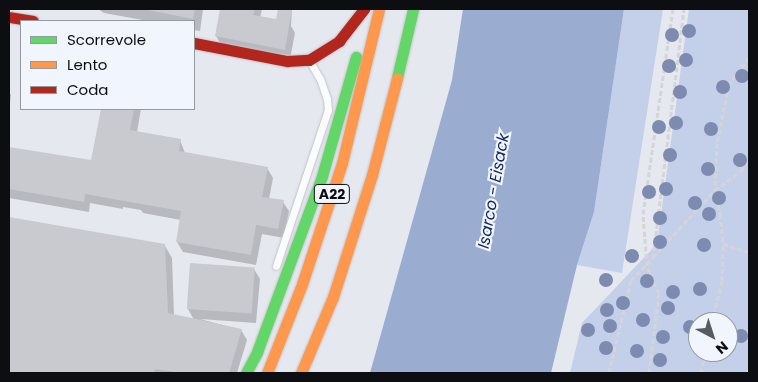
<!DOCTYPE html>
<style>
body{margin:0}
#map{position:relative;width:758px;height:382px;overflow:hidden;background:#e6e8ef;font-family:Poppins,sans-serif}
div>[style]{position:absolute}
.green>*{inset:0;background:#c4cfea}
.water>*{inset:0;background:#9bacd1}
.shadow>*{inset:0;background:#0003}
.building>*{inset:0;background:#c8cacf;transform-origin:0 0}
.path>*{height:3px;margin-top:-1.5px;transform-origin:0;background:repeating-linear-gradient(90deg,#d5d5d7 0 5px,transparent 0 7.5px)}
.roads{filter:drop-shadow(0 0 1px #c3c4ca) drop-shadow(0 0 1px #c3c4ca)}
.lane>*{height:7px;margin:-3.5px;padding:0 3.5px;transform-origin:3.5px;border-radius:3.5px;background:#fbfcfd}
.fast>*{height:11px;margin:-5.5px;padding:0 5.5px;transform-origin:5.5px;border-radius:5.5px;background:#63d668}
.slow>*{height:11px;margin:-5.5px;padding:0 5.5px;transform-origin:5.5px;border-radius:5.5px;background:#ff974d}
.jam>*{height:11px;margin:-5.5px;padding:0 5.5px;transform-origin:5.5px;border-radius:5.5px;background:#b3261e}
.trees>*{width:14px;height:14px;margin:-7px;border-radius:50%;background:#7d8bb0}
span{translate:-50% -50%;white-space:nowrap;text-align:center;line-height:1.15;-webkit-text-stroke:4.5px #f0f5fe;paint-order:stroke}
.shield-label span{padding:1px 4px;background:#f0f5fe;border:1px solid;border-radius:4px;-webkit-text-stroke-width:0}
.shield-label{font-size:14px;color:#0d0e12;font-weight:700}
.water-label{font-size:16px;color:#132965;font-style:italic}
.frame{position:absolute;inset:0;border:10px solid #0d0e12;pointer-events:none}
.legend{position:absolute;left:20px;top:20px;width:175px;height:90px;box-sizing:border-box;background:#f0f5fe;border:1px solid #9599a0;margin:0;padding:6px 9px;list-style:none;font-size:15px;color:#0d0e12}
.legend li{display:flex;align-items:center;gap:10px;height:25px}
.legend b{width:25px;border:1px solid #9599a0}
.north{position:absolute;left:688px;top:312px;width:50px;height:50px;box-sizing:border-box;background:#f0f5fe;border:1px solid #9599a0;border-radius:50%;rotate:140deg;font-size:14px;font-weight:700;line-height:20px;text-align:center;color:#0d0e12}
.north::after{content:'';display:block;margin:auto;width:18px;height:22px;background:#595a5f;clip-path:polygon(50% 0,100% 100%,50% 72%,0 100%)}
</style>
<div id="map">
<div class="green">
<div style="clip-path:polygon(624px 9px,663px 9px,622px 273px,577px 265px,594px 212px)"></div>
<div style="clip-path:polygon(evenodd,689px 9px,749px 9px,749px 364px,747px 373px,570px 373px,582px 323px,657px 244px,689px 9px,698px 322px,728px 322px,728px 352px,698px 352px,698px 322px)"></div>
</div>
<div class="water">
<div style="clip-path:polygon(463px 9px,624px 9px,594px 212px,577px 265px,551px 373px,370px 373px,452px 80px)"></div>
</div>
<div class="shadow">
<div style="clip-path:polygon(98px 9px,203px 9px,200px 31px,194px 30px,194px 21px,148px 21px,104px 13px)"></div>
<div style="clip-path:polygon(222px 9px,262px 9px,260px 18px,278px 21px,279px 9px,292px 9px,291px 26px,295px 33px,290px 59px,222px 46px,216px 36px)"></div>
<div style="clip-path:polygon(9px 91px,11px 95px,9px 111px)"></div>
<div style="clip-path:polygon(102px 109px,141px 109px,137px 132px,180px 140px,185px 153px,267px 168px,273px 178px,269px 199px,283px 202px,289px 211px,284px 238px,262px 234px,256px 265px,183px 252px,177px 242px,181px 220px,143px 213px,141px 210px,123px 207px,123px 209px,90px 203px,89px 212px,9px 198px,9px 148px,92px 162px)"></div>
<div style="clip-path:polygon(9px 219px,165px 246px,172px 258px,174px 315px,194px 320px,188px 309px,254px 269px,260px 279px,256px 323px,200px 319px,241px 330px,247px 340px,237px 373px,9px 373px)"></div>
</div>
<div class="building">
<div style="clip-path:polygon(143px 9px,195px 9px,193px 19px)"></div>
<div style="clip-path:polygon(220px 9px,255px 9px,253px 15px,276px 19px,278px 9px,292px 9px,285px 50px,215px 36px)"></div>
<div style="clip-path:polygon(101px 109px,134px 109px,130px 130px,181px 139px,179px 151px,268px 167px,262px 197px,284px 200px,278px 229px,256px 225px,251px 255px,176px 242px,181px 211px,85px 194px,84px 202px,9px 189px,9px 147px,91px 160px)"></div>
<div style="clip-path:polygon(9px 217px,165px 244px,168px 313px,242px 329px,229px 373px,183px 373px,155px 369px,154px 373px,9px 373px)"></div>
<div style="left:190px;top:263px;width:65px;height:46px;rotate:4deg"></div>
</div>
<div class="path">
<div style="left:749px;top:57px;width:34px;rotate:126deg"></div>
<div style="left:729px;top:85px;width:59px;rotate:101.7deg"></div>
<div style="left:717px;top:143px;width:47px;rotate:92.4deg"></div>
<div style="left:715px;top:190px;width:25px;rotate:78deg"></div>
<div style="left:720px;top:214px;width:30px;rotate:84deg"></div>
<div style="left:723px;top:244px;width:27px;rotate:17deg"></div>
<div style="left:653px;top:257px;width:91px;rotate:-47.2deg"></div>
<div style="left:715px;top:190px;width:32px;rotate:-36deg"></div>
<div style="left:741px;top:171px;width:14px;rotate:-56deg"></div>
<div style="left:712px;top:322px;width:42px;rotate:-76.3deg"></div>
<div style="left:722px;top:281px;width:37px;rotate:-88deg"></div>
<div style="left:609px;top:373px;width:96px;rotate:-76.7deg"></div>
<div style="left:631px;top:280px;width:31px;rotate:-45deg"></div>
<div style="left:653px;top:258px;width:251px;rotate:-82.9deg"></div>
<div style="left:649px;top:373px;width:81px;rotate:-82.9deg"></div>
<div style="left:659px;top:293px;width:30px;rotate:-114deg"></div>
<div style="left:647px;top:266px;width:52px;rotate:-94.4deg"></div>
<div style="left:643px;top:214px;width:207px;rotate:-81.7deg"></div>
<div style="left:701px;top:373px;width:21px;rotate:-79deg"></div>
</div>
<div class="roads">
<div class="lane">
<div style="left:276px;top:266px;width:164px;rotate:-71.6deg"></div>
<div style="left:328px;top:110px;width:11px;rotate:-95deg"></div>
<div style="left:327px;top:99px;width:21px;rotate:-109deg"></div>
<div style="left:320px;top:79px;width:20px;rotate:-120deg"></div>
</div>
<div class="fast">
<div style="left:397px;top:78px;width:71px;rotate:-76.9deg"></div>
<div style="left:246px;top:373px;width:24px;rotate:-62deg"></div>
<div style="left:257px;top:352px;width:188px;rotate:-69.7deg"></div>
<div style="left:322px;top:176px;width:124px;rotate:-74.1deg"></div>
</div>
<div class="slow">
<div style="left:267px;top:373px;width:96px;rotate:-68.5deg"></div>
<div style="left:302px;top:284px;width:127px;rotate:-71.7deg"></div>
<div style="left:342px;top:163px;width:158px;rotate:-76.5deg"></div>
<div style="left:301px;top:373px;width:82px;rotate:-67.2deg"></div>
<div style="left:333px;top:297px;width:128px;rotate:-72.3deg"></div>
<div style="left:372px;top:175px;width:100px;rotate:-75.5deg"></div>
</div>
<div class="jam">
<div style="left:9px;top:17px;width:24px;rotate:9deg"></div>
<div style="left:194px;top:43px;width:95px;rotate:11deg"></div>
<div style="left:287px;top:61px;width:22px;rotate:-3deg"></div>
<div style="left:309px;top:60px;width:36px;rotate:-32deg"></div>
<div style="left:339px;top:41px;width:41px;rotate:-52deg"></div>
</div>
</div>
<div class="trees">
<div style="left:689px;top:31px"></div>
<div style="left:672px;top:35px"></div>
<div style="left:686px;top:60px"></div>
<div style="left:669px;top:66px"></div>
<div style="left:742px;top:76px"></div>
<div style="left:723px;top:87px"></div>
<div style="left:680px;top:92px"></div>
<div style="left:676px;top:123px"></div>
<div style="left:659px;top:127px"></div>
<div style="left:711px;top:129px"></div>
<div style="left:670px;top:155px"></div>
<div style="left:740px;top:160px"></div>
<div style="left:708px;top:169px"></div>
<div style="left:666px;top:189px"></div>
<div style="left:649px;top:192px"></div>
<div style="left:719px;top:198px"></div>
<div style="left:695px;top:203px"></div>
<div style="left:709px;top:214px"></div>
<div style="left:660px;top:218px"></div>
<div style="left:660px;top:242px"></div>
<div style="left:704px;top:245px"></div>
<div style="left:632px;top:256px"></div>
<div style="left:606px;top:280px"></div>
<div style="left:647px;top:281px"></div>
<div style="left:700px;top:289px"></div>
<div style="left:673px;top:292px"></div>
<div style="left:623px;top:303px"></div>
<div style="left:668px;top:308px"></div>
<div style="left:607px;top:310px"></div>
<div style="left:643px;top:320px"></div>
<div style="left:610px;top:326px"></div>
<div style="left:690px;top:327px"></div>
<div style="left:588px;top:330px"></div>
<div style="left:741px;top:336px"></div>
<div style="left:663px;top:337px"></div>
<div style="left:606px;top:348px"></div>
<div style="left:637px;top:351px"></div>
<div style="left:660px;top:360px"></div>
</div>
<div class="shield-label">
<span style="left:332px;top:194px">A22</span>
</div>
<div class="water-label">
<span style="left:494px;top:191px;rotate:-80deg">Isarco - Eisack</span>
</div>
<div class="frame"></div>
<ul class="legend">
<li><b style="height:6px;background:#63d668"></b>Scorrevole</li>
<li><b style="height:6px;background:#ff974d"></b>Lento</li>
<li><b style="height:6px;background:#b3261e"></b>Coda</li>
</ul>
<div class="north">N</div>
</div>
